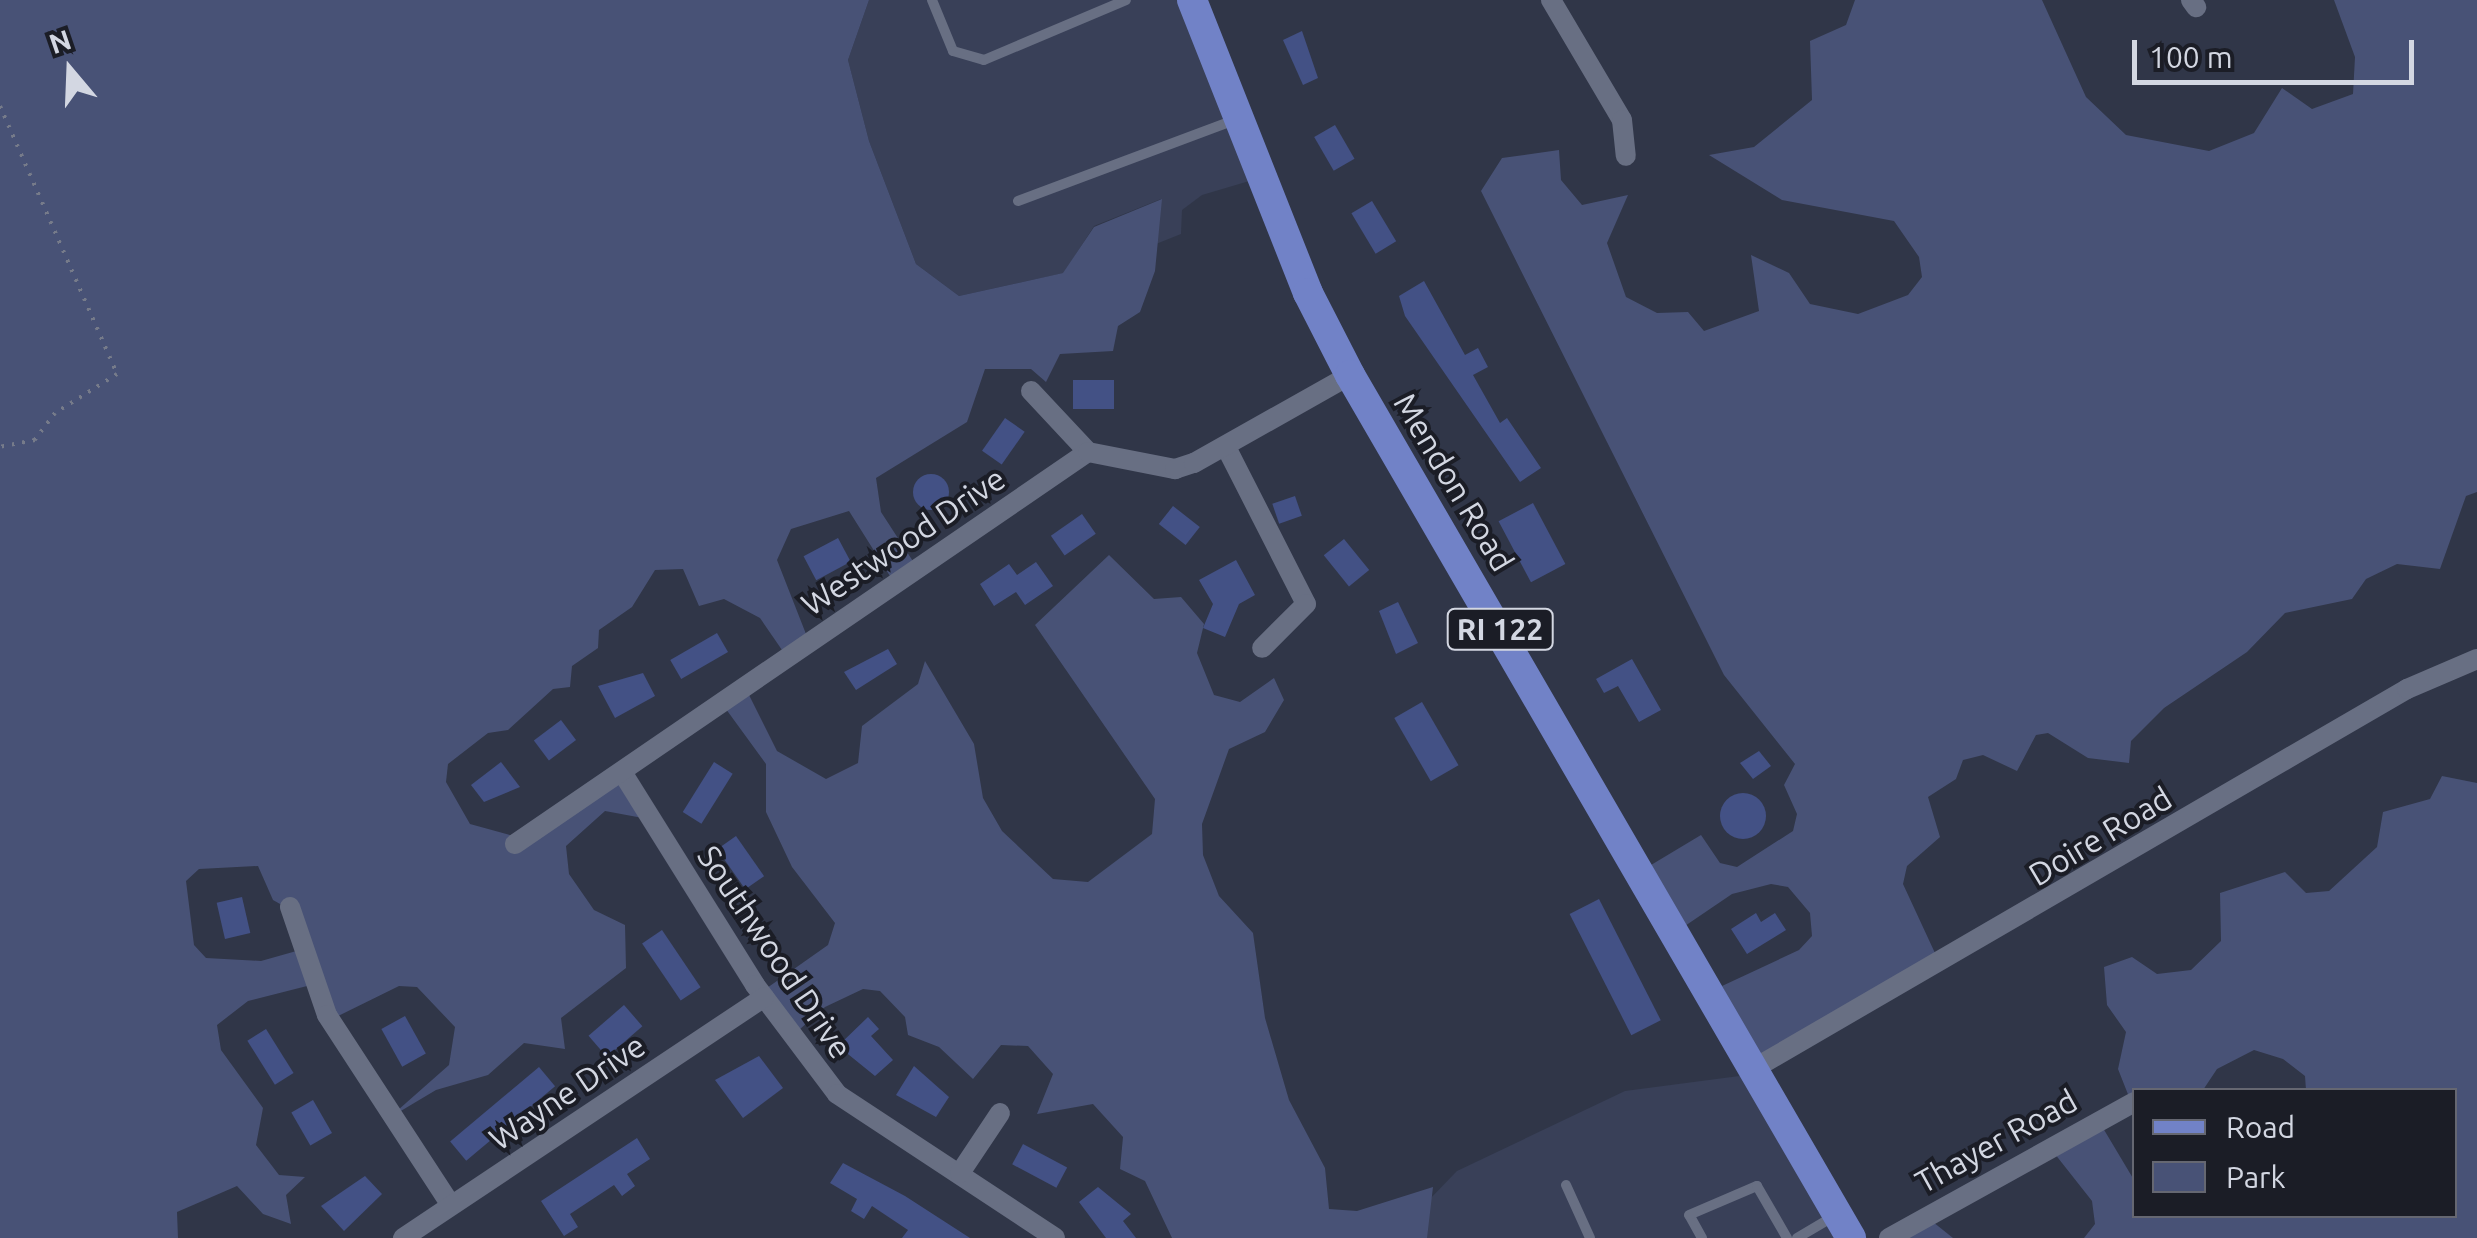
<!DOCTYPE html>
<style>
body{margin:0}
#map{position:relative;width:2477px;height:1238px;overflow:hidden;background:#303648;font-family:Ubuntu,sans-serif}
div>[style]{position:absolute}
.built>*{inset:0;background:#394058}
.green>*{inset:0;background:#485276}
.building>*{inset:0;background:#435185;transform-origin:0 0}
.round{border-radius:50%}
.path>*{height:4px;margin-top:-2px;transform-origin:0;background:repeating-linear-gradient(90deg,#767b8a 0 2.5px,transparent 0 10.5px)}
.lane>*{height:10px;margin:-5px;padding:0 5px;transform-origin:5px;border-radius:5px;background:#686f83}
.street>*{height:20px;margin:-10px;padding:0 10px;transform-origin:10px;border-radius:10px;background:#686f83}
.primary>*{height:30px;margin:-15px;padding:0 15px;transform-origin:15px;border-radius:15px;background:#7182c7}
span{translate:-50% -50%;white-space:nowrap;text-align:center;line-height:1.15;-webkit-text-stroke:8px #1b1d26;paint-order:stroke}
.shield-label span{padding:2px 8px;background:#1b1d26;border:2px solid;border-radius:8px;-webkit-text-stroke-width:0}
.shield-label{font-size:30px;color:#d3d7e2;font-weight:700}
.street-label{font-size:32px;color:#d3d7e2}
.legend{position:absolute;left:2132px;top:1088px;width:325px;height:130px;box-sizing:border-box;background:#1b1d26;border:2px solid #656771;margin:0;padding:12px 18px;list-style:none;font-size:30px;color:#d3d7e2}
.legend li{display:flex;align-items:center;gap:20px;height:50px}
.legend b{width:50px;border:2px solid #656771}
.north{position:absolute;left:20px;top:20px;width:100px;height:100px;-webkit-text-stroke:8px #1b1d26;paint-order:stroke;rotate:341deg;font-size:28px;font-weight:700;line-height:40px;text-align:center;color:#d3d7e2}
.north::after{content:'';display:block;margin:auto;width:35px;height:45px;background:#d3d7e2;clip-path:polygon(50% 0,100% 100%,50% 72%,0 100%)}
.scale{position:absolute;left:2132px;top:40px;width:282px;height:45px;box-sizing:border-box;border:5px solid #d3d7e2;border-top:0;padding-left:12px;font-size:30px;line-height:35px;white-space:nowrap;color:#d3d7e2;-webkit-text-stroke:8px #1b1d26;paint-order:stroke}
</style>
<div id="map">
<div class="built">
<div style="clip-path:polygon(869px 0,1189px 0,1256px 179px,1202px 195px,1182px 210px,1181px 234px,1156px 244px,1161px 199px,1094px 226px,1064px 273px,959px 296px,916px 264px,869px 141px,848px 60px)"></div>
<div style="clip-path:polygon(1747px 1075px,1847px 1238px,1427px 1238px,1425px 1204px,1457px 1171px,1625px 1091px)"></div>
</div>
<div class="green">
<div style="clip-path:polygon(evenodd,0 0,869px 0,848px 60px,869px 141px,916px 264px,959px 296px,1063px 273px,1094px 227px,1162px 199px,1155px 271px,1140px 312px,1118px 326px,1113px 351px,1060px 354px,1046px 382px,1031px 369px,985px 369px,967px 422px,876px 478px,881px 512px,918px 569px,895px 584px,849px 511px,791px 529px,777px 560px,806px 634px,782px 650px,760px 618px,724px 599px,699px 606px,683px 569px,655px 570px,632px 607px,599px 630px,598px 648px,572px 666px,570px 687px,553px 689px,508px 730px,488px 733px,448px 764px,446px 782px,470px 824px,524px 839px,618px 777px,648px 819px,605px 811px,566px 846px,569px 874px,594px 910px,625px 925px,626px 968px,561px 1018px,565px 1049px,524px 1043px,488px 1075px,436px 1090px,389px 1118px,449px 1065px,455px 1027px,417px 987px,399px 986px,328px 1021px,311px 985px,248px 1001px,217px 1025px,221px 1050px,263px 1108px,256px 1145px,279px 1175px,305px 1177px,286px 1195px,291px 1224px,263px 1214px,237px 1186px,177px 1212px,178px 1238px,0 1238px,0 0,258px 866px,273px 900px,289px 909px,300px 950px,261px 961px,206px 958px,194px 945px,186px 881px,199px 869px,258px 866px)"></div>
<div style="clip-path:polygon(1855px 0,2042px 0,2086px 97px,2126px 135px,2209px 151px,2254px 133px,2282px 88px,2312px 109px,2353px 94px,2355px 57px,2334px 0,2477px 0,2477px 492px,2466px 496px,2440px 569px,2397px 564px,2366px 579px,2352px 599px,2285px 613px,2247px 652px,2164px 708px,2131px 741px,2129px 763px,2088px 758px,2048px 733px,2036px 735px,2017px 771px,1983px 755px,1963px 760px,1956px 779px,1928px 797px,1940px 837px,1907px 866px,1903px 884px,1941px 966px,1766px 1070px,1722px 986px,1799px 950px,1812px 936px,1810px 913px,1788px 887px,1771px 884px,1732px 894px,1679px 930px,1636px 874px,1701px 835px,1720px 863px,1737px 867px,1793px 831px,1797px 814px,1784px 785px,1795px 764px,1724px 675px,1481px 191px,1502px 158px,1559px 150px,1561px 180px,1582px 205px,1628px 195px,1607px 243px,1626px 297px,1657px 313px,1688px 312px,1704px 331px,1759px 311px,1751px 255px,1789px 273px,1810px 304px,1858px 314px,1908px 295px,1922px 277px,1919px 257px,1894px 221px,1782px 200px,1709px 155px,1754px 147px,1812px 100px,1810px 41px,1846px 25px)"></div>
<div style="clip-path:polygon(1109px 555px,1154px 599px,1181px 597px,1204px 624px,1197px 653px,1214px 695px,1240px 702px,1274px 678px,1284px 700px,1265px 732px,1229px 749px,1202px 824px,1203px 855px,1219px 896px,1253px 933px,1265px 1018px,1289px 1100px,1325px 1168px,1329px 1209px,1357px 1211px,1433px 1187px,1427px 1238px,1172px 1238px,1145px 1181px,1120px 1169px,1123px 1137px,1093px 1104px,1037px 1114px,1053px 1074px,1028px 1046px,1001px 1045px,973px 1079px,939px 1047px,908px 1035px,905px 1017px,880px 991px,863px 989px,825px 1007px,791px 1037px,760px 993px,828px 945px,835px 923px,792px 867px,766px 812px,766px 764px,723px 705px,749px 695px,777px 751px,826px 779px,858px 763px,862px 726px,918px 684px,925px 661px,974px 744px,983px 798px,1002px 831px,1053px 879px,1088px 882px,1152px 834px,1155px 799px,1035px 625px)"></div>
<div style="clip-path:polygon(2442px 776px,2477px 783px,2477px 1238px,2084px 1238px,2095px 1224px,2092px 1201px,2051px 1149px,2100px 1123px,2134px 1180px,2134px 1216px,2454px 1216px,2454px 1090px,2306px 1090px,2305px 1076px,2283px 1059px,2254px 1050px,2217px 1069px,2203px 1090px,2134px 1090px,2133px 1107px,2118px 1069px,2126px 1032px,2107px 1005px,2104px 967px,2132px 957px,2157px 974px,2191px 970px,2221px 941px,2220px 893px,2285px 872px,2306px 893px,2329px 891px,2377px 847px,2383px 812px,2430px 799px)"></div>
<div style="clip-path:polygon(1928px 1218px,1953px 1238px,1896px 1238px)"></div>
</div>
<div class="building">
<div style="clip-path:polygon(1302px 31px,1318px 78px,1303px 85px,1283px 40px)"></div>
<div style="left:1335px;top:125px;width:39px;height:24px;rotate:60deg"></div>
<div style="left:1372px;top:201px;width:47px;height:24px;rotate:59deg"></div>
<div style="clip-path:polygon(1424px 281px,1465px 355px,1478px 348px,1488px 367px,1473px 375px,1500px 423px,1507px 418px,1541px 468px,1520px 482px,1405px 316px,1399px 296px)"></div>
<div style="left:1073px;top:380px;width:41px;height:29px"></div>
<div style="left:1005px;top:418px;width:24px;height:40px;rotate:35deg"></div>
<div class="round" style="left:913px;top:474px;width:36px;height:36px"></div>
<div style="left:1295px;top:496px;width:21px;height:24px;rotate:71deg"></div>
<div style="left:1533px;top:503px;width:69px;height:39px;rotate:62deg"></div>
<div style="left:1173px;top:506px;width:34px;height:23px;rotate:38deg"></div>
<div style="left:1082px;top:514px;width:24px;height:38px;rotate:55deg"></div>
<div style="left:838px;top:538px;width:27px;height:39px;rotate:62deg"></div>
<div style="left:1344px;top:539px;width:40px;height:26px;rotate:51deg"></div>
<div style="clip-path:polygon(1236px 560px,1255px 595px,1239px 604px,1225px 637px,1203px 628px,1213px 604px,1199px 580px)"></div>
<div style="clip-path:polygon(1036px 562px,1053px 586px,1025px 605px,1016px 592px,994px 606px,980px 584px,1009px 564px,1017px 575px)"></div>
<div style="clip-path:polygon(1398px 602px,1418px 643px,1396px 654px,1379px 611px)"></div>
<div style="left:717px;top:633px;width:22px;height:54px;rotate:60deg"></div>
<div style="clip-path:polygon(888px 649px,897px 664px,856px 690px,844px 672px)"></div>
<div style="clip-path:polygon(1632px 659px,1661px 710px,1639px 722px,1618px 686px,1604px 693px,1596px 679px)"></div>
<div style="clip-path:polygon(643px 673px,655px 696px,615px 718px,598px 686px)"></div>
<div style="left:1422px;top:702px;width:73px;height:32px;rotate:60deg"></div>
<div style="left:561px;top:720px;width:25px;height:34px;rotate:53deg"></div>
<div style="clip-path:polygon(1759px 751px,1771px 766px,1753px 779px,1740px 763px)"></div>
<div style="clip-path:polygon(501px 762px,520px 787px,484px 802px,471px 785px)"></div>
<div style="left:714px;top:762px;width:22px;height:59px;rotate:32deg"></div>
<div class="round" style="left:1720px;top:793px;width:46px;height:46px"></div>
<div style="left:736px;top:836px;width:49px;height:23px;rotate:55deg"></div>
<div style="left:242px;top:897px;width:37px;height:26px;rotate:77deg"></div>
<div style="left:1599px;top:899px;width:136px;height:33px;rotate:63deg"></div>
<div style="clip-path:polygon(1756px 913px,1761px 922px,1775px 913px,1786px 930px,1747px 954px,1731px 929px)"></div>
<div style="left:662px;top:930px;width:69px;height:24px;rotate:56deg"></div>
<div style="left:624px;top:1005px;width:28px;height:47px;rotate:49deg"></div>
<div style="left:405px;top:1016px;width:43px;height:27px;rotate:61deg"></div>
<div style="clip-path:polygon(868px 1017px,879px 1029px,871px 1036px,893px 1060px,875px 1076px,838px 1046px)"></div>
<div style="left:266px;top:1029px;width:52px;height:22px;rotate:58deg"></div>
<div style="clip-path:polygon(759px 1056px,783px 1088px,743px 1118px,715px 1080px)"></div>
<div style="clip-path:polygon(914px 1066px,949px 1097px,936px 1117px,896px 1095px)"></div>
<div style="left:539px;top:1067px;width:25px;height:116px;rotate:50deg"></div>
<div style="left:313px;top:1100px;width:38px;height:25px;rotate:60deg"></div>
<div style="clip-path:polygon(637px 1138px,650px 1159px,627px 1174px,635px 1186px,622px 1196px,614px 1185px,570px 1214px,578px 1227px,564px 1236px,541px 1201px)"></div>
<div style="left:1023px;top:1144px;width:50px;height:23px;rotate:28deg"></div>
<div style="clip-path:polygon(843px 1163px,905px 1196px,970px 1238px,902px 1238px,908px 1230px,872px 1206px,864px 1219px,851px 1211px,857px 1199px,830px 1183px)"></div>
<div style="clip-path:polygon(365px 1176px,382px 1194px,344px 1231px,321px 1206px)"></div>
<div style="clip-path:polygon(1098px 1187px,1131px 1214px,1123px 1221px,1136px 1238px,1106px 1238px,1079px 1202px)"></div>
</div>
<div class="path">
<div style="left:0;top:106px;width:292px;rotate:66.4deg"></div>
<div style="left:117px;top:374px;width:73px;rotate:147.8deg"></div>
<div style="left:55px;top:413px;width:34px;rotate:127deg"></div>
<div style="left:35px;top:440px;width:36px;rotate:169deg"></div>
</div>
<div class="lane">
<div style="left:932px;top:0;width:55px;rotate:67.6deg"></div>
<div style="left:953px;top:51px;width:32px;rotate:16deg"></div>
<div style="left:984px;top:60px;width:154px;rotate:-22.9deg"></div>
<div style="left:1018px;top:201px;width:234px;rotate:-20.5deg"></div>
<div style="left:1566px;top:1185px;width:58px;rotate:65.6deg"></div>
<div style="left:1702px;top:1238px;width:26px;rotate:-119deg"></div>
<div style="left:1689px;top:1215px;width:74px;rotate:-23.1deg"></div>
<div style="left:1757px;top:1186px;width:60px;rotate:60deg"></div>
<div style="left:1797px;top:1238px;width:45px;rotate:-30.5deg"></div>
</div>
<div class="street">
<div style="left:1551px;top:0;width:139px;rotate:59.4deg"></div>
<div style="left:1622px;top:120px;width:36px;rotate:84deg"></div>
<div style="left:2191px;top:0;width:9px;rotate:54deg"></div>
<div style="left:1031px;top:391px;width:83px;rotate:46.9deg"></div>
<div style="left:1226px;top:447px;width:176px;rotate:63deg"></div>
<div style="left:1306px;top:604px;width:62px;rotate:135deg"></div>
<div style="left:622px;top:772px;width:251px;rotate:58deg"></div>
<div style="left:755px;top:985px;width:136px;rotate:53deg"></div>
<div style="left:837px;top:1094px;width:261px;rotate:33.4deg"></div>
<div style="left:515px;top:844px;width:694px;rotate:-34.38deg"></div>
<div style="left:1088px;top:452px;width:89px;rotate:11.1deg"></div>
<div style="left:1175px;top:469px;width:20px;rotate:-18deg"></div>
<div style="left:1194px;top:463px;width:179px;rotate:-29.4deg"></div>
<div style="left:290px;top:907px;width:114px;rotate:71.1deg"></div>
<div style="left:327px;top:1015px;width:225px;rotate:56.9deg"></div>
<div style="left:1755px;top:1068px;width:754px;rotate:-30.17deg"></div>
<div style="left:2407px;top:689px;width:76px;rotate:-23.2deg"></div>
<div style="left:960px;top:1173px;width:72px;rotate:-56.3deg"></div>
<div style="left:403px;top:1238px;width:434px;rotate:-33.7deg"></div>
<div style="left:1889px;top:1238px;width:280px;rotate:-29deg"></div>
</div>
<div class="primary">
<div style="left:1192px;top:0;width:315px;rotate:68.4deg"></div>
<div style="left:1308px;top:293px;width:92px;rotate:62.9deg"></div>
<div style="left:1350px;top:375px;width:998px;rotate:59.86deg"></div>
</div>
<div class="shield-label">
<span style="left:1500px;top:629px">RI 122</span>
</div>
<div class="street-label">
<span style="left:1454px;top:482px;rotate:59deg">Mendon Road</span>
<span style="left:903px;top:541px;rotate:-34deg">Westwood Drive</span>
<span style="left:2100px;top:836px;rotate:-31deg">Doire Road</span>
<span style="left:775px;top:952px;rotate:56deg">Southwood Drive</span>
<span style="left:567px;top:1092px;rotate:-34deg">Wayne Drive</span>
<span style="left:1996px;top:1141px;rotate:-29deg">Thayer Road</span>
</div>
<ul class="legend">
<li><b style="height:12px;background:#7182c7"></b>Road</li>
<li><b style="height:28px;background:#485276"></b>Park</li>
</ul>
<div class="north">N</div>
<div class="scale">100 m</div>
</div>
